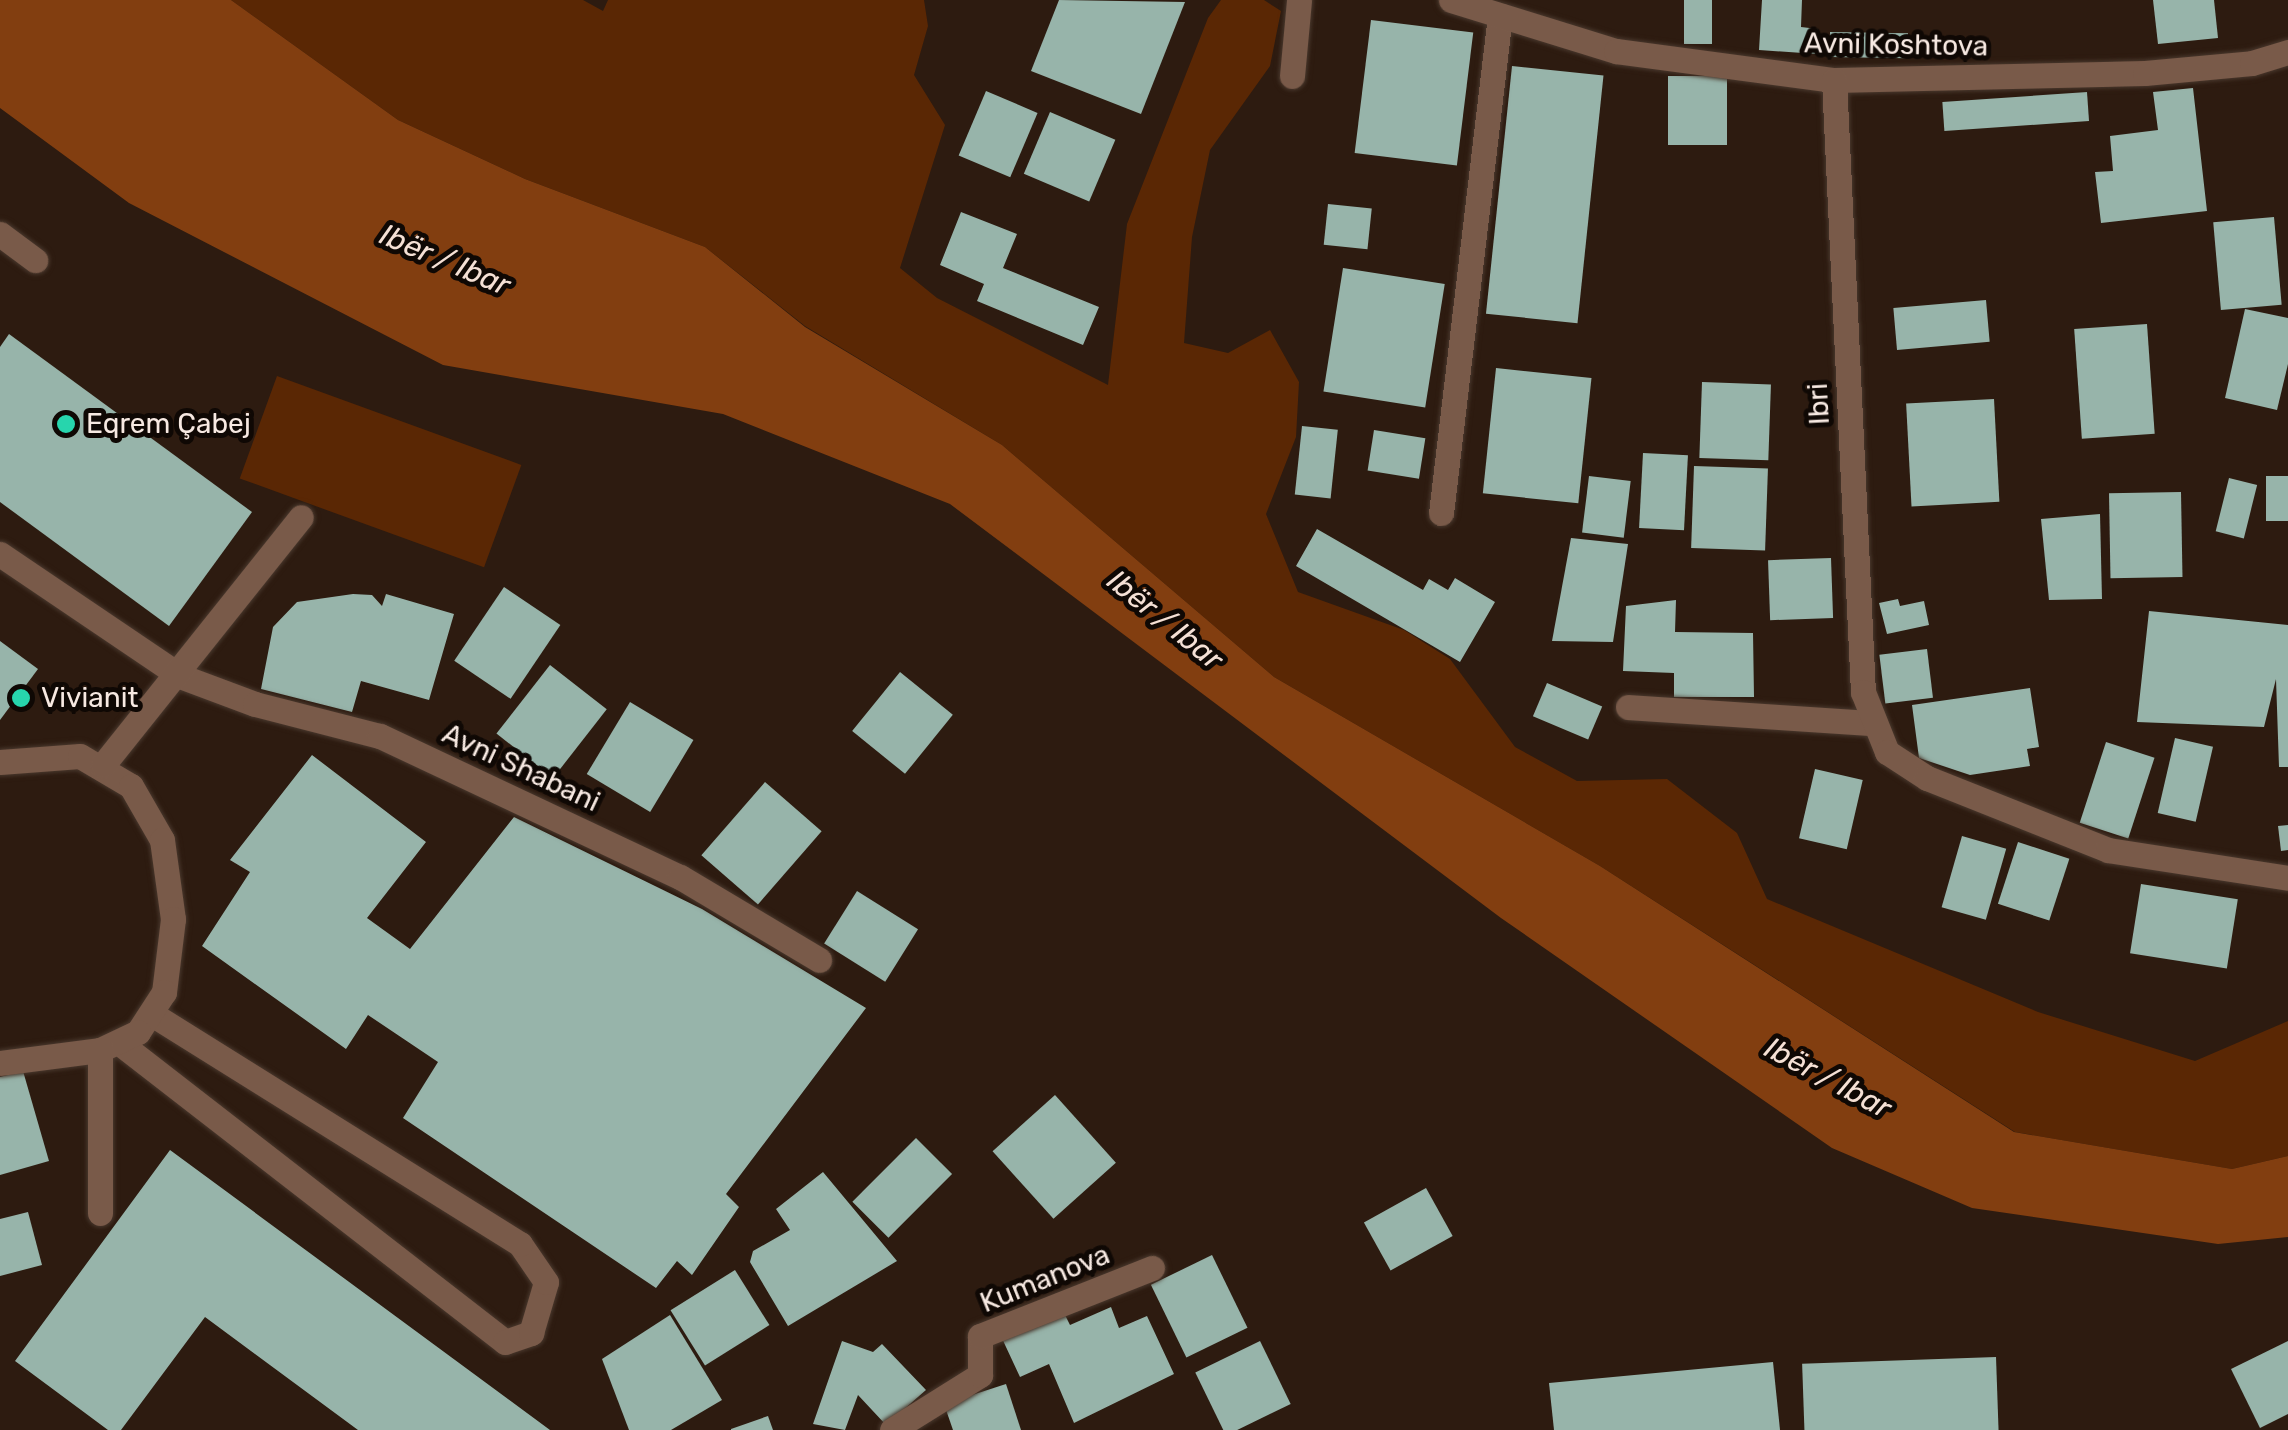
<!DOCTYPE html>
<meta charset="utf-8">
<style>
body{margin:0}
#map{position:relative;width:2288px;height:1430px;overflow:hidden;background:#2d1b10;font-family:Rubik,sans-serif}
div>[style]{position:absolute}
.green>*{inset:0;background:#5a2704;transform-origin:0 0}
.water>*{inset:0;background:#823e10}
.building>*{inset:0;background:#97b4aa;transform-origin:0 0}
.roads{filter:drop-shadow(0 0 2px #49382d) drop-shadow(0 0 2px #49382d)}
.service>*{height:25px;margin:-12.5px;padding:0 12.5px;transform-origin:12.5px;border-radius:12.5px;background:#795a49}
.minor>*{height:25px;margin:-12.5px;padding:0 12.5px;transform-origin:12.5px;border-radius:12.5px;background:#795a49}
.dots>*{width:28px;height:28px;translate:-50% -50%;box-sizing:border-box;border:5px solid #0f0804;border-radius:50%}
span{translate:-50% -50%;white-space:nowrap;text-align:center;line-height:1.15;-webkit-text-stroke:10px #0f0804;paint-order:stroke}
.street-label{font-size:28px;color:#f7e9e2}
.poi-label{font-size:28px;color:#f7e9e2}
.left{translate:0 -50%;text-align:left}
.water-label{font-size:30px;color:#f5e0d5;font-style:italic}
</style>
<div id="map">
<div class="green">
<div style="clip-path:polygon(231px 0,583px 0,603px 11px,608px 0,924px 0,928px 26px,914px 75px,945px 125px,900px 268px,937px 298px,1108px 385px,1127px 224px,1208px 18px,1221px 0,1264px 0,1281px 11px,1270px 66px,1210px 150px,1192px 237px,1184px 343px,1228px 353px,1270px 330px,1299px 382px,1296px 437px,1266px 514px,1298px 592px,1404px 630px,1450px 659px,1515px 747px,1577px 781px,1667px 779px,1737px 833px,1767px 899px,2038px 1012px,2195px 1061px,2288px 1021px,2288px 1156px,2232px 1169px,2015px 1132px,1600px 866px,1274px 677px,1002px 445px,805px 326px,705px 247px,525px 179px,398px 120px)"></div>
<div style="left:277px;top:376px;width:260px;height:109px;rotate:20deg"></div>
</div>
<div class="water">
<div style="clip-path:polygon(0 0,231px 0,398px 120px,525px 179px,705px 247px,805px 327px,1002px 445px,1274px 677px,1600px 866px,2014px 1132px,2232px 1169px,2288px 1156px,2288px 1237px,2218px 1244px,1972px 1208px,1832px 1148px,1501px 918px,950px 504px,723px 414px,443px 365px,129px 203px,0 108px)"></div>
</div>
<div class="building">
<div style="clip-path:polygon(1059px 0,1185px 2px,1141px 114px,1031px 71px)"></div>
<div style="left:1684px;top:0;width:28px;height:44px"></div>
<div style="clip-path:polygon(1762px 0,1802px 0,1801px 27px,1818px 29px,1817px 54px,1759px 50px)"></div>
<div style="clip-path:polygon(2153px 0,2214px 0,2218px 38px,2158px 44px)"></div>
<div style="left:1371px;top:20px;width:103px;height:134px;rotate:7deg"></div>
<div style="left:1830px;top:32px;width:78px;height:25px;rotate:1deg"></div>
<div style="left:1512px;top:66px;width:92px;height:249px;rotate:6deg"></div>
<div style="left:1668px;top:76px;width:59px;height:69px"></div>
<div style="clip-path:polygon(2193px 88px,2207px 211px,2101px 223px,2095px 172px,2113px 171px,2110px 136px,2158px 130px,2153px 92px)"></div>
<div style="left:986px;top:91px;width:56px;height:70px;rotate:23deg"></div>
<div style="left:2087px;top:92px;width:29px;height:145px;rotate:86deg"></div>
<div style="left:1050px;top:112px;width:71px;height:67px;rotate:23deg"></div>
<div style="left:1328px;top:204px;width:44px;height:41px;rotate:6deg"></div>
<div style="clip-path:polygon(961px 212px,1017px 234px,1003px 268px,1099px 307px,1083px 345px,977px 301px,984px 284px,940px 265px)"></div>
<div style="left:2274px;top:217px;width:88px;height:61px;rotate:85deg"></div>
<div style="left:1343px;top:268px;width:103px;height:125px;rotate:9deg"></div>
<div style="left:1986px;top:300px;width:42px;height:93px;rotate:85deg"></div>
<div style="clip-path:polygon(2245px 309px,2288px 318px,2288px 364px,2277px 410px,2225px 398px)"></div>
<div style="left:2147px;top:324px;width:110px;height:73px;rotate:86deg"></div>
<div style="clip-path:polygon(9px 334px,252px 512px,169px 626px,0 502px,0 347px)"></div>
<div style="left:1496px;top:368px;width:96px;height:126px;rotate:6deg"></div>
<div style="left:1702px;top:382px;width:69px;height:76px;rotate:2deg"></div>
<div style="left:1994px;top:399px;width:103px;height:88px;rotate:87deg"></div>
<div style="left:1302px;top:426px;width:36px;height:69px;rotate:6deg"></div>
<div style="left:1374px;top:430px;width:52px;height:41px;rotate:9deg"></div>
<div style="left:1643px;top:453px;width:45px;height:75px;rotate:3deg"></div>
<div style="left:1694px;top:466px;width:74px;height:82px;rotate:2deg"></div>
<div style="left:1589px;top:476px;width:42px;height:57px;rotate:7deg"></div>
<div style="left:2288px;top:476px;width:45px;height:22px;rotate:90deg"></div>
<div style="left:2229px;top:478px;width:29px;height:55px;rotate:14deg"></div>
<div style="left:2181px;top:492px;width:85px;height:72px;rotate:89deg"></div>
<div style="clip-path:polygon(2100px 514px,2102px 599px,2049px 600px,2041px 519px)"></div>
<div style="clip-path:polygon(1317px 529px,1423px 590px,1429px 579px,1448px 590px,1455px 578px,1495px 602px,1460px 662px,1296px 566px)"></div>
<div style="clip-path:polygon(1571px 538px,1628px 544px,1613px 642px,1552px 641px)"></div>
<div style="left:1831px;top:558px;width:60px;height:63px;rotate:88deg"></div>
<div style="left:504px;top:587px;width:68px;height:89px;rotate:34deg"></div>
<div style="clip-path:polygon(353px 594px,372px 595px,382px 606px,386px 594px,454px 614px,429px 700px,361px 681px,352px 712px,261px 689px,273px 627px,297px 602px)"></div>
<div style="clip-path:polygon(1898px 599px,1900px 606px,1924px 601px,1929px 625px,1887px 634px,1879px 603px)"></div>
<div style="clip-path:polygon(1676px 600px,1675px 632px,1753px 633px,1754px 697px,1674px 697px,1674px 673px,1623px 671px,1626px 606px)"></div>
<div style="clip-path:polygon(2149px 611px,2288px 625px,2288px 767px,2279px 767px,2276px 679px,2264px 727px,2137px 722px)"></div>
<div style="clip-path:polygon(0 641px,38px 669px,0 720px)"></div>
<div style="left:1927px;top:649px;width:49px;height:48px;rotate:83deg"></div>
<div style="left:550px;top:665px;width:72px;height:87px;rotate:38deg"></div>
<div style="left:900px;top:672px;width:68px;height:76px;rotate:39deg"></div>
<div style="left:1547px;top:683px;width:60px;height:36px;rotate:23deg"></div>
<div style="clip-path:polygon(2030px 688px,2039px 747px,2027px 749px,2030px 766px,1970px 775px,1919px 758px,1912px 705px)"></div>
<div style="left:630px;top:702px;width:74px;height:84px;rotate:31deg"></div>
<div style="left:2175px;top:738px;width:39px;height:77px;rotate:13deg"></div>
<div style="left:2106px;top:742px;width:51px;height:85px;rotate:18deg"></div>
<div style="clip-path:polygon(312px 755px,426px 842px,367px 918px,410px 949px,514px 817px,702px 909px,866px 1008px,726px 1194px,739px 1207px,692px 1275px,677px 1261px,656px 1288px,403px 1118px,438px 1062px,368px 1015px,346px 1049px,202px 946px,250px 872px,230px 860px)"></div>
<div style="left:1815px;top:769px;width:49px;height:71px;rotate:13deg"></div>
<div style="left:765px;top:782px;width:75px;height:97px;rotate:41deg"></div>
<div style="clip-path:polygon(2288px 825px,2288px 850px,2281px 851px,2278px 826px)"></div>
<div style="left:1962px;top:836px;width:46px;height:74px;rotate:16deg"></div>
<div style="left:2018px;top:842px;width:54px;height:65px;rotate:18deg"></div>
<div style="left:2141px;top:884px;width:98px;height:70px;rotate:9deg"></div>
<div style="left:857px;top:891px;width:72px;height:62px;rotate:32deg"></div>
<div style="clip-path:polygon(23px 1071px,49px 1161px,0 1175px,0 1077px)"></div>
<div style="left:1055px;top:1095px;width:91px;height:84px;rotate:48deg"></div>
<div style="left:916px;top:1138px;width:51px;height:90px;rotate:45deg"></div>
<div style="clip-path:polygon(170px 1150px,550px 1430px,358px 1430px,205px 1317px,121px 1430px,108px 1430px,15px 1361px)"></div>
<div style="clip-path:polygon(823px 1172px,897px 1261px,788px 1326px,750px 1262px,753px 1251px,790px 1230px,776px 1209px)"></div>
<div style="left:1426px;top:1188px;width:55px;height:71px;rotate:61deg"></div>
<div style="clip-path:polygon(28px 1212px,42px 1265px,0 1276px,0 1219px)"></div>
<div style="left:1212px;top:1255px;width:81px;height:68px;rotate:64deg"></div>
<div style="left:735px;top:1270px;width:65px;height:76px;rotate:58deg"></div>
<div style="clip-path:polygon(1060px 1305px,1070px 1325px,1111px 1307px,1119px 1328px,1147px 1316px,1174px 1374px,1074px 1423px,1049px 1364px,1020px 1377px,999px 1332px)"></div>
<div style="clip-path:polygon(670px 1315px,722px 1400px,671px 1430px,629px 1430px,602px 1359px)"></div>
<div style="clip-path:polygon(842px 1341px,873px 1352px,882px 1344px,926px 1390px,886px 1425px,858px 1395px,845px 1430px,813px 1424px)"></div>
<div style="left:1260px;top:1341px;width:70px;height:72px;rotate:64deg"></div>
<div style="clip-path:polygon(2288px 1341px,2288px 1414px,2260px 1428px,2231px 1369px)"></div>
<div style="left:1996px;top:1357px;width:73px;height:194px;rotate:88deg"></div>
<div style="clip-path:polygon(1773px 1362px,1780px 1430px,1554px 1430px,1549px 1383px)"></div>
<div style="clip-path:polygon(1006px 1384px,1021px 1430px,953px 1430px,944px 1404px)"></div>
<div style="clip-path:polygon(768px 1416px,773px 1430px,731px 1430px,731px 1429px)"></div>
</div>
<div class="roads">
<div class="service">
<div style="left:1292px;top:76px;width:76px;rotate:-84.7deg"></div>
<div style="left:0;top:234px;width:44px;rotate:36.6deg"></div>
<div style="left:1441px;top:513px;width:501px;rotate:-83.24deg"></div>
<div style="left:1628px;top:707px;width:245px;rotate:3.8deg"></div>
<div style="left:121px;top:1044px;width:486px;rotate:37.8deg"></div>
<div style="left:505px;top:1342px;width:28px;rotate:-19deg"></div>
<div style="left:531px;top:1333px;width:53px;rotate:-73.6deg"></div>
<div style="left:546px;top:1282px;width:46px;rotate:-124.4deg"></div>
<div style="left:520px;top:1244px;width:433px;rotate:-148deg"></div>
</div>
<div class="minor">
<div style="left:1451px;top:0;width:173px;rotate:17.2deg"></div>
<div style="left:1616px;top:51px;width:220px;rotate:7.6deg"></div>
<div style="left:1834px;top:80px;width:311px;rotate:-1.3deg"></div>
<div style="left:2145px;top:73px;width:107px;rotate:-5.3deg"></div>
<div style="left:2252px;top:63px;width:38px;rotate:-17deg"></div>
<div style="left:1834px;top:80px;width:613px;rotate:87.29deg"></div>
<div style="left:1863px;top:692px;width:65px;rotate:68.2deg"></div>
<div style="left:1887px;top:752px;width:48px;rotate:33deg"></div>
<div style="left:1927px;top:778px;width:195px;rotate:21.7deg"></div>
<div style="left:2108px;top:850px;width:182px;rotate:8.8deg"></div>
<div style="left:0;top:554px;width:217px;rotate:34.1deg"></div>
<div style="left:180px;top:676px;width:80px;rotate:20.5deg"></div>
<div style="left:255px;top:704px;width:129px;rotate:14.4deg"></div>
<div style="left:380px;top:736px;width:331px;rotate:25.2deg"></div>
<div style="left:680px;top:877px;width:162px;rotate:30.8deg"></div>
<div style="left:0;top:762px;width:80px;rotate:-4.3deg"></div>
<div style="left:80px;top:756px;width:59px;rotate:30.5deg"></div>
<div style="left:131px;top:786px;width:62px;rotate:60.1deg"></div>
<div style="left:162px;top:840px;width:80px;rotate:82.1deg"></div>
<div style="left:173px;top:919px;width:74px;rotate:97deg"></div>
<div style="left:164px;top:992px;width:48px;rotate:123deg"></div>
<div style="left:138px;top:1032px;width:42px;rotate:154.7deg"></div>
<div style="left:100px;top:1050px;width:101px;rotate:172.6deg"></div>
<div style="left:103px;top:765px;width:317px;rotate:-51.4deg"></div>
<div style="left:100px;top:1050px;width:163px;rotate:90deg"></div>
<div style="left:892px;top:1430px;width:104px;rotate:-32deg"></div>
<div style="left:980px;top:1375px;width:39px;rotate:-90deg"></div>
<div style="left:980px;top:1336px;width:185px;rotate:-21.6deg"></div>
</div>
</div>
<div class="dots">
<div style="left:66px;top:424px;background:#27d5ad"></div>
<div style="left:21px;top:698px;background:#27d5ad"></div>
</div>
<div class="street-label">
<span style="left:1896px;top:45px;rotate:1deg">Avni Koshtova</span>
<span style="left:1819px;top:404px;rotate:-93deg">Ibri</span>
<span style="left:521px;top:768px;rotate:25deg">Avni Shabani</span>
<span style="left:1045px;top:1279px;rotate:-22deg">Kumanova</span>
</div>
<div class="poi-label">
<span class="left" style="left:86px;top:424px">Eqrem Çabej</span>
<span class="left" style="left:41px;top:698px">Vivianit</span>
</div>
<div class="water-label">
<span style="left:445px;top:260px;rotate:23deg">Ibër / Ibar</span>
<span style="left:1165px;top:620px;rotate:39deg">Ibër / Ibar</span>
<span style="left:1828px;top:1078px;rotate:28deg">Ibër / Ibar</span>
</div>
</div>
